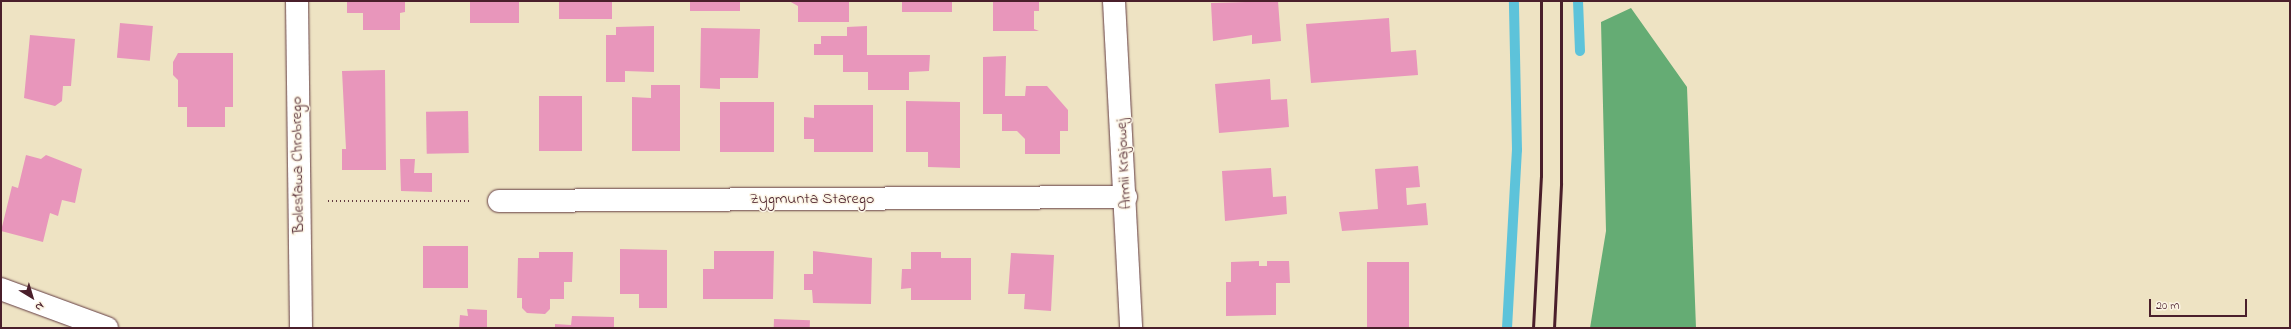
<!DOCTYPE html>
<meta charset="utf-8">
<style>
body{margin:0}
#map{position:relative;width:2291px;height:329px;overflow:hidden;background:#eee3c3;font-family:"Indie Flower",sans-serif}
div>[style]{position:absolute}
.forest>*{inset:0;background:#65ac74}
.stream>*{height:10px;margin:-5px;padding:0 5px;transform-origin:5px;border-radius:5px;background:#5dc3da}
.building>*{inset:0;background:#e896bb;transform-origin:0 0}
.path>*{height:2.5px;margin-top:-1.25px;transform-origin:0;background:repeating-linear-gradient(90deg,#633c42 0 1px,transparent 0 4px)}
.roads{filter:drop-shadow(0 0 1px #633c42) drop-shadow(0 0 1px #633c42)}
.minor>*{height:22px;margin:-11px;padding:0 11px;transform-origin:11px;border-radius:11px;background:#fff}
.rail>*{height:3px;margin:-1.5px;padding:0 1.5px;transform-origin:1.5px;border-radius:1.5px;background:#4a1f2b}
span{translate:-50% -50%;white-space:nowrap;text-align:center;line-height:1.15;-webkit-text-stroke:3px #fcf5e5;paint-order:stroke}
.street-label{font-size:16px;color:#4a1f2b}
.frame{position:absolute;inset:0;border:2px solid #4a1f2b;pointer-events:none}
.north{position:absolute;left:12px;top:277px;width:40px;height:40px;-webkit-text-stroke:3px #fcf5e5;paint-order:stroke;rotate:142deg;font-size:11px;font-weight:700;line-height:16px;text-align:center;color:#4a1f2b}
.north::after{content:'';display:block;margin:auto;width:14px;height:18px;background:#4a1f2b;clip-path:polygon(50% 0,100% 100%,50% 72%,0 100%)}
.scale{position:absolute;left:2149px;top:299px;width:98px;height:18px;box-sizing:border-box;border:2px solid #4a1f2b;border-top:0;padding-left:5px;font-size:12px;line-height:14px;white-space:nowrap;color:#4a1f2b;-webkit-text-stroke:3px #fcf5e5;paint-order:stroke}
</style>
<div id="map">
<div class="forest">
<div style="clip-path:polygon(1631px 8px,1687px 87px,1696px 328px,1590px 328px,1606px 231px,1601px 22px)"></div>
</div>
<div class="stream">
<div style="left:1578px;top:1px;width:50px;rotate:87.7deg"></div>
<div style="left:1507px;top:328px;width:178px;rotate:-86.8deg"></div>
<div style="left:1517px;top:150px;width:149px;rotate:-91.2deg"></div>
</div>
<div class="building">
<div style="clip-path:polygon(347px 1px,405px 1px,405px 12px,400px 13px,400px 30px,363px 30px,363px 13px,347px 13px)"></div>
<div style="left:470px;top:1px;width:49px;height:22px"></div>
<div style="left:559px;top:1px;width:53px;height:18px"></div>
<div style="left:690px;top:1px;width:50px;height:10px"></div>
<div style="clip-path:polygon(789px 1px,849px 1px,849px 22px,798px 22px,798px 6px)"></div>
<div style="left:902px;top:1px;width:50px;height:11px"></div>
<div style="clip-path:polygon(993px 1px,1039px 1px,1039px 11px,1034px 11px,1034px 29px,1039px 31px,993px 31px)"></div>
<div style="clip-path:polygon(1278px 1px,1281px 41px,1252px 44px,1252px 35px,1213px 41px,1211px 3px)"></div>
<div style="clip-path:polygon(1389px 18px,1391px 52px,1416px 50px,1418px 75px,1311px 83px,1306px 24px)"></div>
<div style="left:120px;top:23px;width:33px;height:35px;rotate:5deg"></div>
<div style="clip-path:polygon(654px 26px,654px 72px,625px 71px,625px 82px,606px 82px,606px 35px,616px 35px,616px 27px)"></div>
<div style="clip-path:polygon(867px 26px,867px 55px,930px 55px,929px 71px,909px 72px,909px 90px,868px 90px,868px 72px,843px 72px,843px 55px,814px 55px,814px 44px,821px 44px,821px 36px,847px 36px,847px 27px)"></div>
<div style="clip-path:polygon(701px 28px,760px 29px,758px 78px,720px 78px,720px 89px,700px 88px)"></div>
<div style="clip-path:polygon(30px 35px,75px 39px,71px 86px,63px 86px,62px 101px,55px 106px,24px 98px)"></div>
<div style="clip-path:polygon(178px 53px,233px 53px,233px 107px,225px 107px,225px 127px,187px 127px,187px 107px,178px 107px,178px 80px,173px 75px,173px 62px)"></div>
<div style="clip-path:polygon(1006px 56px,1005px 96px,1025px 96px,1026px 86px,1047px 86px,1068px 110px,1068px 131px,1060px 131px,1060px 154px,1025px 154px,1025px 139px,1017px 131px,1002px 131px,1002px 114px,983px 114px,983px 57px)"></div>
<div style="clip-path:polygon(385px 70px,386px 170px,342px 170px,342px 149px,346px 149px,342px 71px)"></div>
<div style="clip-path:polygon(1270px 79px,1271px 100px,1287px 99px,1289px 127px,1219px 133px,1215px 84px)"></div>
<div style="clip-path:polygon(651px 85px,680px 85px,680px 151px,632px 151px,632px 97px,651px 98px)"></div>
<div style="left:539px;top:96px;width:43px;height:55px"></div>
<div style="clip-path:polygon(906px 101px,960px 102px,960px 168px,928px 167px,928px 152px,906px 152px)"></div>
<div style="left:720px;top:102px;width:54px;height:50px"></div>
<div style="clip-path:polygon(814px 105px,873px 105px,873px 152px,814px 152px,814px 139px,804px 139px,804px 117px,814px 118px)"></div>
<div style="left:468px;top:111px;width:42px;height:42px;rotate:89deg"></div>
<div style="clip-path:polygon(26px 155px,41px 159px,46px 155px,82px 169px,75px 203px,62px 200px,58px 216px,50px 213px,43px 242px,1px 231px,12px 186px,18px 188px)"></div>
<div style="clip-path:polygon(400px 159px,415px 159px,414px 173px,432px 173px,432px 192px,401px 191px)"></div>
<div style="clip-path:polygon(1418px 166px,1420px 187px,1406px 188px,1407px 205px,1426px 203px,1428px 225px,1342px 231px,1339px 212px,1378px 209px,1375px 169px)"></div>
<div style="clip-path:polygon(1271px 168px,1273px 197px,1286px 196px,1287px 214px,1225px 221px,1222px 171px)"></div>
<div style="left:423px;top:246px;width:45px;height:42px"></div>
<div style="clip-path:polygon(620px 249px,667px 250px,667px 308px,639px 308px,639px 294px,620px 294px)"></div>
<div style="clip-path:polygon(714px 251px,774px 251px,773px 299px,703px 299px,703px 269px,714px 269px)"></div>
<div style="clip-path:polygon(813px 251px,872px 258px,871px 304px,813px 303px,812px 290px,804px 290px,804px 274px,813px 274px)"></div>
<div style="clip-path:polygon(539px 252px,573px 252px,572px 282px,564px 282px,564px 299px,550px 299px,550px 309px,545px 314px,527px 313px,522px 308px,522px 298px,517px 298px,518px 258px,539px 258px)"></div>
<div style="clip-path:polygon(911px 252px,941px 252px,941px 258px,971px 258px,971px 300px,911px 300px,911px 288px,901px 289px,902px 269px,911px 269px)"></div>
<div style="clip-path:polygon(1011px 253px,1054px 255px,1051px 311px,1024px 309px,1025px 294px,1008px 294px)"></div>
<div style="clip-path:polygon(1259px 261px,1259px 266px,1267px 266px,1267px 261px,1289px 261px,1290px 283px,1276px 283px,1276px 315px,1226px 316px,1226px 282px,1231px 282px,1231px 262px)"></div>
<div style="left:1367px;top:262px;width:42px;height:66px"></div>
<div style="clip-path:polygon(467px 309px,487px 310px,487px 328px,459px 328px,460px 315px,468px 316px)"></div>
<div style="clip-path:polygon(572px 316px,614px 317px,614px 328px,555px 328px,555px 324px,571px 325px)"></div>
<div style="left:774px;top:319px;width:36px;height:9px;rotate:2deg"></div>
</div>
<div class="path">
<div style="left:328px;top:201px;width:143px"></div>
</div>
<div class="roads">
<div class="minor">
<div style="left:297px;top:1px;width:327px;rotate:89.3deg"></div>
<div style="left:1114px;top:1px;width:327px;rotate:87deg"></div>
<div style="left:499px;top:201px;width:627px;rotate:-0.37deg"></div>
<div style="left:1px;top:289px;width:113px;rotate:20.2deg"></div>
</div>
</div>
<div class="rail">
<div style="left:1533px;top:328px;width:152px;rotate:-87deg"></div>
<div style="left:1541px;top:176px;width:175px;rotate:-90deg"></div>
<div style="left:1554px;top:328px;width:145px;rotate:-87.2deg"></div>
<div style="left:1561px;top:183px;width:182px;rotate:-90deg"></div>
</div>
<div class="street-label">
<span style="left:1124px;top:164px;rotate:-93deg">Armii Krajowej</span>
<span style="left:298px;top:165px;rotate:-91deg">Bolesława Chrobrego</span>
<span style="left:812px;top:199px">Zygmunta Starego</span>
</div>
<div class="frame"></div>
<div class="north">N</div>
<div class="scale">20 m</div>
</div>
